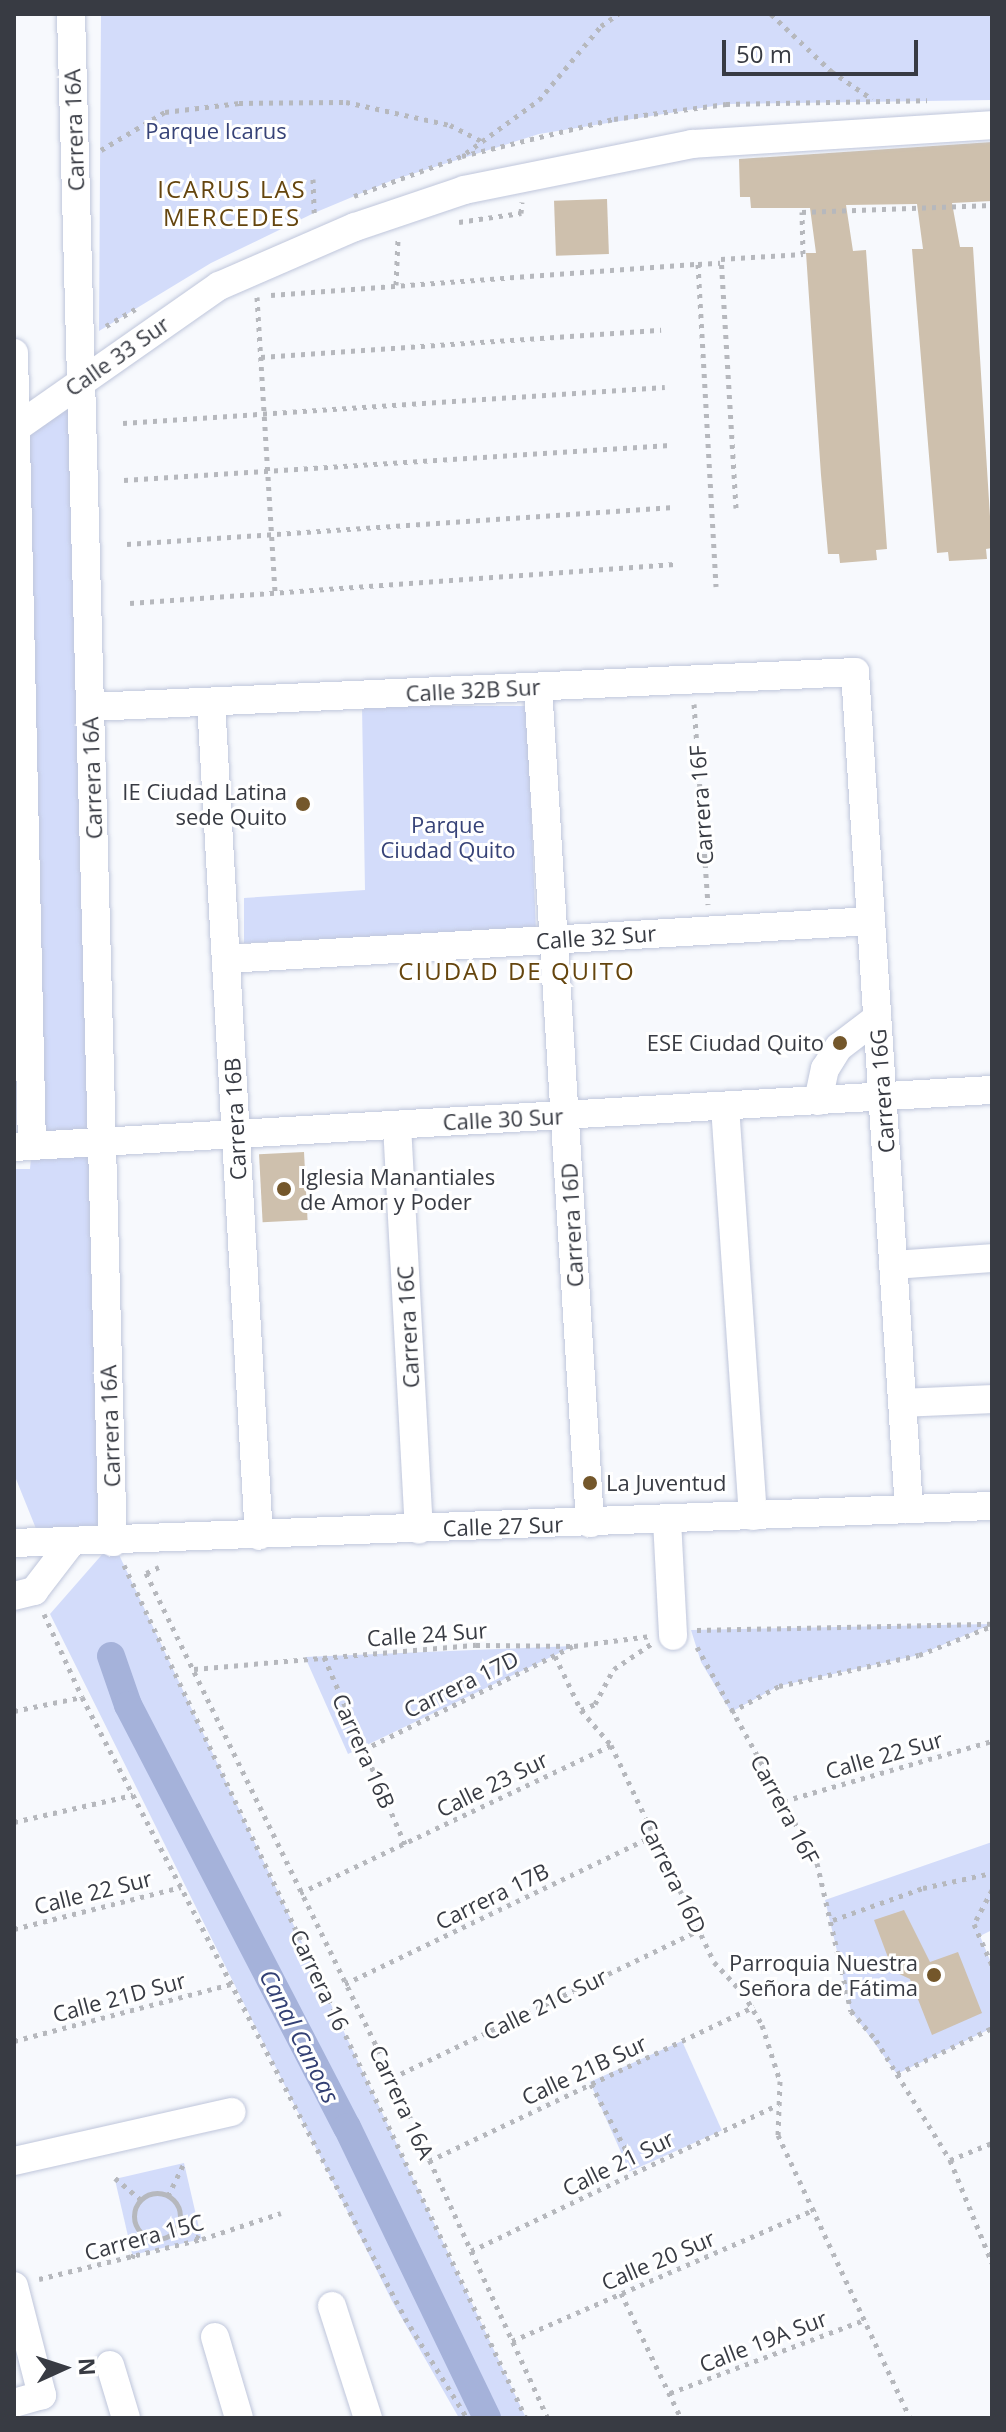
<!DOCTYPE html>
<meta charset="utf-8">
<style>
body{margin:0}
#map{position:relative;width:1006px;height:2432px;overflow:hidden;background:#f7f9fd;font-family:"Open Sans",sans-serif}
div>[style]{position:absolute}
.green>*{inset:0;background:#d3dcfa;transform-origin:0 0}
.canal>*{height:28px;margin:-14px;padding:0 14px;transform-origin:14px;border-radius:14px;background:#a5b2da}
.building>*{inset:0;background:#cec0ad;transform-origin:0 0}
.path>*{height:5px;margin-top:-2.5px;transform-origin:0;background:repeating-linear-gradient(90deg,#b6b8bd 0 4px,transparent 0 10px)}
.path>.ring{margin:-2.5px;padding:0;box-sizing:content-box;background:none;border:5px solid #b6b8bd;border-radius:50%}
.roads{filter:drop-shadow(0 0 2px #bfc6db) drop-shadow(0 0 2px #bfc6db)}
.minor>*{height:28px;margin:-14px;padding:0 14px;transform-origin:14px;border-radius:14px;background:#fff}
.dots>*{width:22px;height:22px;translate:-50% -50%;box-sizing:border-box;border:4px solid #fff;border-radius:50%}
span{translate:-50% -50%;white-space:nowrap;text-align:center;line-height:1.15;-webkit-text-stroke:6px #fff;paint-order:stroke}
.street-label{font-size:22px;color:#383b43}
.park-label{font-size:22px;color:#374378}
.poi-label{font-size:22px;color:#383b43}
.right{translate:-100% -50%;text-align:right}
.left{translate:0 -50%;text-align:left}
.neighbourhood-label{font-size:24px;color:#65450e;letter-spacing:2px}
.water-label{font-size:24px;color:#334074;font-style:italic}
.frame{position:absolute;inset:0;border:16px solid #383b43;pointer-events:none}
.north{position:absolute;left:24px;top:2328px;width:80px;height:80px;-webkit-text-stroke:6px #fff;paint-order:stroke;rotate:87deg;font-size:22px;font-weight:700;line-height:32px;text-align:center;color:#383b43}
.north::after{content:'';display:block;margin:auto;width:28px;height:36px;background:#383b43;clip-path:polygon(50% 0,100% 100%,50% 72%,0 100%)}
.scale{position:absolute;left:722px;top:40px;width:196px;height:36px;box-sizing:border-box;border:4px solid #383b43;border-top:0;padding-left:10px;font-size:24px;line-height:28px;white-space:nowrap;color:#383b43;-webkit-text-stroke:6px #fff;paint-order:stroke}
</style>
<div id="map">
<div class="green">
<div style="clip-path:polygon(101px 14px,992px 14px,992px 100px,726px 104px,539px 134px,393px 180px,314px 213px,211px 263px,99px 331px)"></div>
<div style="clip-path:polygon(76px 405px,113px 1542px,526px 2418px,459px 2418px,392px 2301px,50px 1614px,113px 1542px,41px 1541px,14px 1474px,14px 1169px,30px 1169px,32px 1146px,16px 428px)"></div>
<div style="clip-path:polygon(362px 706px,527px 706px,536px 931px,244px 943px,244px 898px,365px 890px)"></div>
<div style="clip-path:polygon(992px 1624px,919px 1655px,779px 1686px,731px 1712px,701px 1662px,691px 1630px)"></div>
<div style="clip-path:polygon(574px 1646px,348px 1754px,305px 1657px)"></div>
<div style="clip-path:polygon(992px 1842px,992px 1930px,980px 1936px,992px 1965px,992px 2028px,897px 2074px,851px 2011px,825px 1900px)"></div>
<div style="left:682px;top:2041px;width:98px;height:101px;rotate:66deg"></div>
<div style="left:184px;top:2163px;width:78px;height:71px;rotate:77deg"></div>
</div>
<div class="canal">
<div style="left:111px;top:1656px;width:52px;rotate:70.9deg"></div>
<div style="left:128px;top:1705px;width:475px;rotate:62.6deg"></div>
<div style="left:347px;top:2127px;width:323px;rotate:64.3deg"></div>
</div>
<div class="building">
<div style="clip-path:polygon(992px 142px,992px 201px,952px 203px,960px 247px,973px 247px,992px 548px,986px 549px,987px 559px,949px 561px,948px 552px,937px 553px,912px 249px,923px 249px,917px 204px,846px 205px,853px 251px,866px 250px,887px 549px,876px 550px,877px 560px,840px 563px,839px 554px,828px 554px,821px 475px,806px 253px,816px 253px,810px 208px,751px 208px,750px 197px,740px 197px,739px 159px)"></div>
<div style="left:607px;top:199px;width:55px;height:53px;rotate:88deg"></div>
<div style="left:304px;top:1152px;width:68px;height:45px;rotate:87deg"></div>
<div style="clip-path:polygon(904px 1910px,930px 1962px,958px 1952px,982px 2013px,932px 2035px,910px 1979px,893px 1971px,874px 1920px)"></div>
</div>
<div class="path">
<div style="left:771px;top:14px;width:83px;rotate:43.5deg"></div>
<div style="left:831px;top:71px;width:50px;rotate:34.3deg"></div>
<div style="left:101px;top:150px;width:74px;rotate:-30.7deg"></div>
<div style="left:165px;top:112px;width:75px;rotate:-6.9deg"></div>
<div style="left:239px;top:103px;width:107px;rotate:-0.5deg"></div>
<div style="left:346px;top:102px;width:107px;rotate:12.5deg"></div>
<div style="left:450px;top:125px;width:35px;rotate:27deg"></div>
<div style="left:466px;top:153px;width:90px;rotate:-36deg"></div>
<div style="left:539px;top:100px;width:97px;rotate:-50deg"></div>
<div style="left:601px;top:26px;width:21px;rotate:-35deg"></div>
<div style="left:313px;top:179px;width:34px;rotate:88deg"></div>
<div style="left:354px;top:196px;width:115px;rotate:-20.3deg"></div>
<div style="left:462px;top:156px;width:156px;rotate:-13.7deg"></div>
<div style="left:614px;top:119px;width:113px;rotate:-7.6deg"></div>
<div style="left:726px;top:104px;width:201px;rotate:-1.1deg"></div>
<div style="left:459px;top:222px;width:63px;rotate:-8.3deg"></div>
<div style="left:521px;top:213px;width:11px;rotate:-85deg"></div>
<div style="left:698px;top:264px;width:22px;rotate:-3deg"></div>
<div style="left:396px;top:285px;width:46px;rotate:-87.5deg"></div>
<div style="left:271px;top:295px;width:428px;rotate:-4.2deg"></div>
<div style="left:698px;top:264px;width:323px;rotate:86.8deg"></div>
<div style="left:257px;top:297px;width:296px;rotate:86.5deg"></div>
<div style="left:106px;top:326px;width:34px;rotate:-30deg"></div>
<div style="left:261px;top:357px;width:401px;rotate:-3.9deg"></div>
<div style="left:123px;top:423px;width:543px;rotate:-3.8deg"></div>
<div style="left:124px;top:480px;width:547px;rotate:-3.67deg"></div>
<div style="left:736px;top:508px;width:249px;rotate:-93.4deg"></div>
<div style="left:721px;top:259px;width:82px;rotate:-3.5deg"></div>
<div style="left:803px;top:254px;width:42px;rotate:-91.4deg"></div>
<div style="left:802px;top:212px;width:190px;rotate:-2.1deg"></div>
<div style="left:127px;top:544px;width:548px;rotate:-3.87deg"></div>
<div style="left:130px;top:603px;width:546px;rotate:-4.09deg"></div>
<div style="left:694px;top:704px;width:201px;rotate:86deg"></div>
<div style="left:124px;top:1565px;width:943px;rotate:64.77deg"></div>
<div style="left:159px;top:1567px;width:14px;rotate:155deg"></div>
<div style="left:146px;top:1573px;width:562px;rotate:64.03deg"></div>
<div style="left:392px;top:2078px;width:374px;rotate:65.4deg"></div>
<div style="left:44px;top:1614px;width:91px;rotate:65.4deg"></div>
<div style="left:82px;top:1697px;width:700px;rotate:62.52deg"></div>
<div style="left:405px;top:2318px;width:118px;rotate:58.2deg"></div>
<div style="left:697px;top:1630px;width:295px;rotate:-1.2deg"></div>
<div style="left:697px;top:1647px;width:247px;rotate:60.9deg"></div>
<div style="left:817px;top:1863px;width:152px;rotate:77.1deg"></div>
<div style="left:851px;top:2011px;width:38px;rotate:49deg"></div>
<div style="left:876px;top:2040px;width:141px;rotate:58.3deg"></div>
<div style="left:950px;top:2160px;width:111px;rotate:67.8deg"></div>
<div style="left:555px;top:1656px;width:60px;rotate:64.3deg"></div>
<div style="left:581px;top:1710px;width:46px;rotate:49.4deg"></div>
<div style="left:611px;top:1745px;width:240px;rotate:64.6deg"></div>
<div style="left:714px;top:1962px;width:42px;rotate:46.9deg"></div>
<div style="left:743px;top:1993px;width:37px;rotate:59deg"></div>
<div style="left:762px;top:2025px;width:59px;rotate:72.2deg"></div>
<div style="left:780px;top:2081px;width:54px;rotate:92.1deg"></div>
<div style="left:778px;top:2135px;width:312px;rotate:65deg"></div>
<div style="left:324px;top:1657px;width:204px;rotate:66.6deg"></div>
<div style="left:194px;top:1669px;width:283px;rotate:-4.9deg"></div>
<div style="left:476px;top:1645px;width:98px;rotate:0.6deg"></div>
<div style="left:574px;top:1646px;width:77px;rotate:-7.5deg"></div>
<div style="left:581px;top:1710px;width:15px;rotate:-23deg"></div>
<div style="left:595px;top:1704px;width:40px;rotate:-62deg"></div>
<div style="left:614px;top:1669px;width:45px;rotate:-34deg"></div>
<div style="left:14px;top:1711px;width:69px;rotate:-11.6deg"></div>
<div style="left:731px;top:1712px;width:55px;rotate:-28.4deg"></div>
<div style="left:779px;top:1686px;width:143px;rotate:-12.5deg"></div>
<div style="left:919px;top:1655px;width:79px;rotate:-21.7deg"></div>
<div style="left:363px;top:1750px;width:234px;rotate:-26.3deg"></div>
<div style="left:784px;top:1801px;width:216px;rotate:-16.1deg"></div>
<div style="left:14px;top:1822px;width:122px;rotate:-12.8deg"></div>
<div style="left:992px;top:1890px;width:38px;rotate:118deg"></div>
<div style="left:974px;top:1924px;width:45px;rotate:66.3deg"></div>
<div style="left:300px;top:1893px;width:344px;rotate:-25.4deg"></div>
<div style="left:833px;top:1920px;width:96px;rotate:-19.6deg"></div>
<div style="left:923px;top:1888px;width:71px;rotate:-12.3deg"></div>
<div style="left:14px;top:1929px;width:172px;rotate:-14.1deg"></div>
<div style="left:345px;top:1984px;width:342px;rotate:-25.7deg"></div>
<div style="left:14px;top:2041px;width:224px;rotate:-14.7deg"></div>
<div style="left:897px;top:2074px;width:106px;rotate:-25.8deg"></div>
<div style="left:392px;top:2078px;width:341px;rotate:-25.7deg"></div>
<div style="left:591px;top:2084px;width:98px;rotate:62.1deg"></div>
<div style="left:950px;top:2160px;width:45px;rotate:-22deg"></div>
<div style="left:429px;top:2161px;width:360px;rotate:-25.4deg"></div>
<div style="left:115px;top:2178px;width:34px;rotate:40deg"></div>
<div class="ring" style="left:134px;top:2193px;width:41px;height:41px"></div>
<div style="left:168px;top:2196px;width:37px;rotate:-64deg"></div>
<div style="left:178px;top:2227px;width:26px;rotate:28deg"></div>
<div style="left:471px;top:2251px;width:341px;rotate:-25.5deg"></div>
<div style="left:132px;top:2258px;width:27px;rotate:-68deg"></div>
<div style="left:39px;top:2279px;width:168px;rotate:-13.8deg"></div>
<div style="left:202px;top:2239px;width:83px;rotate:-18.2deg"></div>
<div style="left:621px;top:2293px;width:139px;rotate:64.4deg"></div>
<div style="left:512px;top:2341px;width:331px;rotate:-23.5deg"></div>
<div style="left:670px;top:2393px;width:210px;rotate:-20.6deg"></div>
</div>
<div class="roads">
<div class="minor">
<div style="left:71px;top:14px;width:1529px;rotate:88.43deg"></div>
<div style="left:14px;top:353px;width:793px;rotate:88.7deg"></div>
<div style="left:16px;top:428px;width:248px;rotate:-35deg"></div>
<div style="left:219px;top:286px;width:148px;rotate:-23.5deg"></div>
<div style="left:355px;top:227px;width:115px;rotate:-18.7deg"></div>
<div style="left:464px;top:190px;width:233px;rotate:-11.4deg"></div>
<div style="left:692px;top:144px;width:301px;rotate:-3.6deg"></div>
<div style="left:538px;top:687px;width:838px;rotate:86.44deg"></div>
<div style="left:211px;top:702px;width:835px;rotate:86.71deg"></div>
<div style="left:91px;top:707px;width:765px;rotate:-2.62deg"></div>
<div style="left:855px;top:672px;width:839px;rotate:86.31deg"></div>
<div style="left:226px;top:959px;width:646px;rotate:-3.37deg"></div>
<div style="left:818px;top:1101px;width:33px;rotate:-78deg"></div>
<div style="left:825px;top:1069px;width:26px;rotate:-58deg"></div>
<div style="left:839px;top:1047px;width:48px;rotate:-37.3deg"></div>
<div style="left:725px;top:1106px;width:411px;rotate:86.1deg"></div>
<div style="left:397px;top:1125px;width:405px;rotate:86.9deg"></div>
<div style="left:14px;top:1147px;width:980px;rotate:-3.34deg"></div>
<div style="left:893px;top:1265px;width:99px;rotate:-4deg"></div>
<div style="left:902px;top:1403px;width:90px;rotate:-2.5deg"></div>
<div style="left:667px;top:1520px;width:116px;rotate:87deg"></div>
<div style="left:14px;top:1543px;width:979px;rotate:-2.17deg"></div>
<div style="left:14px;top:1596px;width:21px;rotate:-14deg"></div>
<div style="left:34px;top:1591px;width:59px;rotate:-52.5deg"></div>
<div style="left:14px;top:2161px;width:223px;rotate:-12.7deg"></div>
<div style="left:14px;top:2286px;width:113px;rotate:75.6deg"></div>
<div style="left:42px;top:2395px;width:29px;rotate:164deg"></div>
<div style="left:332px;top:2306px;width:118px;rotate:72.2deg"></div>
<div style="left:215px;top:2337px;width:84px;rotate:73.5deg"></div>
<div style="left:110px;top:2365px;width:55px;rotate:73.2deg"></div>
</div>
</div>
<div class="dots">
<div style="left:303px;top:804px;background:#74572b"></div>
<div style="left:840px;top:1043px;background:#74572b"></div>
<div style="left:284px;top:1189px;background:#74572b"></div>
<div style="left:590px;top:1483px;background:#74572b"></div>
<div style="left:934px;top:1975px;background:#74572b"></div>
</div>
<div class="street-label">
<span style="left:74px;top:130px;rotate:-92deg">Carrera 16A</span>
<span style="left:117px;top:356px;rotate:-35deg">Calle 33 Sur</span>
<span style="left:473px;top:690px;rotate:-3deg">Calle 32B Sur</span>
<span style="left:92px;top:778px;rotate:-92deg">Carrera 16A</span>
<span style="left:701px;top:805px;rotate:-94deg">Carrera 16F</span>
<span style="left:596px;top:937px;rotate:-4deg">Calle 32 Sur</span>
<span style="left:882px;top:1091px;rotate:-94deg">Carrera 16G</span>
<span style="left:235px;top:1119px;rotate:-93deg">Carrera 16B</span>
<span style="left:503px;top:1119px;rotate:-3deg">Calle 30 Sur</span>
<span style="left:572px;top:1225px;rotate:-93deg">Carrera 16D</span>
<span style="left:408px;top:1327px;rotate:-93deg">Carrera 16C</span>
<span style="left:110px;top:1426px;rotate:-92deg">Carrera 16A</span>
<span style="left:503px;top:1526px;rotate:-2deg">Calle 27 Sur</span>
<span style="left:427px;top:1634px;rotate:-4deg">Calle 24 Sur</span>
<span style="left:461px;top:1684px;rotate:-26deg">Carrera 17D</span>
<span style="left:364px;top:1751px;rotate:66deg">Carrera 16B</span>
<span style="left:884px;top:1755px;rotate:-16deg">Calle 22 Sur</span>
<span style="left:492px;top:1784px;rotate:-26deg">Calle 23 Sur</span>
<span style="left:785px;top:1809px;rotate:62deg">Carrera 16F</span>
<span style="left:673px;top:1876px;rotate:64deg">Carrera 16D</span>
<span style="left:93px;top:1892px;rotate:-14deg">Calle 22 Sur</span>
<span style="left:492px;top:1896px;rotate:-26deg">Carrera 17B</span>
<span style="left:320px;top:1980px;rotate:65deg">Carrera 16</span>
<span style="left:119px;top:1997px;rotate:-15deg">Calle 21D Sur</span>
<span style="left:545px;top:2004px;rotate:-26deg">Calle 21C Sur</span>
<span style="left:584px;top:2070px;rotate:-25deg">Calle 21B Sur</span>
<span style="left:402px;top:2102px;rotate:65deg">Carrera 16A</span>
<span style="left:618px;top:2163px;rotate:-26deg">Calle 21 Sur</span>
<span style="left:144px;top:2237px;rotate:-15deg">Carrera 15C</span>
<span style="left:658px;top:2260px;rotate:-23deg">Calle 20 Sur</span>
<span style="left:763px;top:2341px;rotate:-21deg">Calle 19A Sur</span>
</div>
<div class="park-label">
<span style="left:216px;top:131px">Parque Icarus</span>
<span style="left:448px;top:837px">Parque<br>Ciudad Quito</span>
</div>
<div class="poi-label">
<span class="right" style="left:287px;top:804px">IE Ciudad Latina<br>sede Quito</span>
<span class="right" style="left:824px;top:1043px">ESE Ciudad Quito</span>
<span class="left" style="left:300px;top:1189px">Iglesia Manantiales<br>de Amor y Poder</span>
<span class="left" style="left:606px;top:1483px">La Juventud</span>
<span class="right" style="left:918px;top:1975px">Parroquia Nuestra<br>Señora de Fátima</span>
</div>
<div class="neighbourhood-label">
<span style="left:232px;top:203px">ICARUS LAS<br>MERCEDES</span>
<span style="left:517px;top:971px">CIUDAD DE QUITO</span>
</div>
<div class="water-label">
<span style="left:300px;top:2036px;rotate:63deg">Canal Canoas</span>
</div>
<div class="frame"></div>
<div class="north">N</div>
<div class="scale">50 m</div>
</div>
